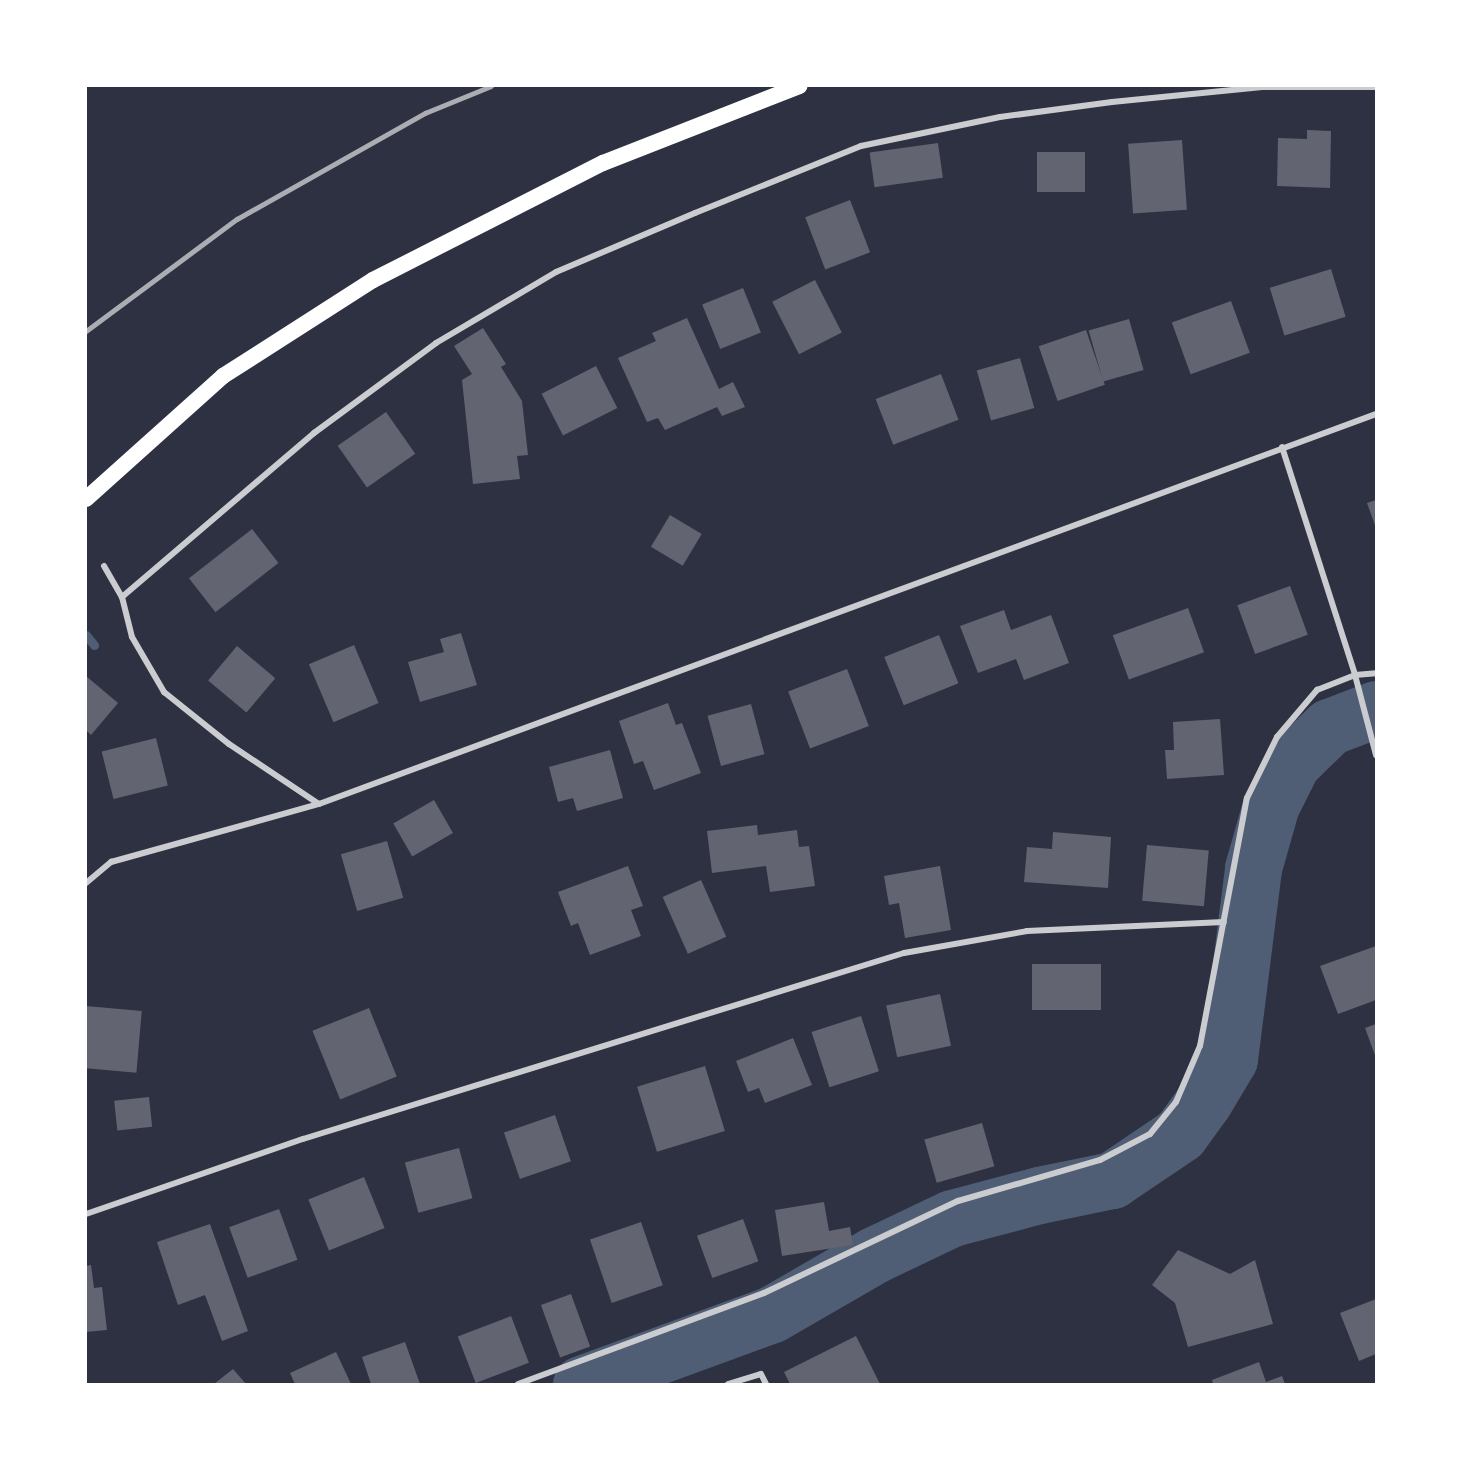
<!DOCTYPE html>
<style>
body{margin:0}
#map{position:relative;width:1462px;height:1470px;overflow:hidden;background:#2d3142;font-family:Manrope,sans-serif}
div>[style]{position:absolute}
.stream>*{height:9px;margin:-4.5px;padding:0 4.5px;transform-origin:4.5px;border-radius:4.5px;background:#4f5d75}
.river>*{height:57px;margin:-28.5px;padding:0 28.5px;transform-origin:28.5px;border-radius:28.5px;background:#4f5d75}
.building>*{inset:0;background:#626471;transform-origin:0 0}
.minor>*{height:6px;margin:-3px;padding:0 3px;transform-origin:3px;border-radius:3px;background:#caccd0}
.trunk>*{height:16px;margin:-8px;padding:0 8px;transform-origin:8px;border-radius:8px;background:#fff}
.rail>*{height:4.5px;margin:-2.25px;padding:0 2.25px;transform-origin:2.25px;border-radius:2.25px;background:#abadb3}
span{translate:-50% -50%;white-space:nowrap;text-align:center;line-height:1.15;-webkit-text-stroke:5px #fff;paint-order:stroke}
.frame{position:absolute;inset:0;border:87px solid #fff;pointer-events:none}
</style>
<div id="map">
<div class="stream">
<div style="left:86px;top:635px;width:13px;rotate:51deg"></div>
</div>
<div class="river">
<div style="left:581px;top:1384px;width:203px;rotate:-20.1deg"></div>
<div style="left:772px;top:1314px;width:118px;rotate:-30deg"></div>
<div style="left:874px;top:1255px;width:86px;rotate:-25.4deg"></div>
<div style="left:952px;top:1218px;width:90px;rotate:-14.8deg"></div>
<div style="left:1039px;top:1195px;width:75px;rotate:-11.6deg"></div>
<div style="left:1112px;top:1180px;width:82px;rotate:-34.1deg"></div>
<div style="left:1180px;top:1134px;width:41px;rotate:-54deg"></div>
<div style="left:1204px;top:1101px;width:49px;rotate:-59.2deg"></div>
<div style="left:1229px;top:1059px;width:193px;rotate:-82.8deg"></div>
<div style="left:1253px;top:868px;width:66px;rotate:-74.1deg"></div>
<div style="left:1271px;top:805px;width:47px;rotate:-63.4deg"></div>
<div style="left:1292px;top:763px;width:52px;rotate:-44.2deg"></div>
<div style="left:1329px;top:727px;width:50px;rotate:-21deg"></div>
</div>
<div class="building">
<div style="clip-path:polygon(1307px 130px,1331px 131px,1330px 188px,1277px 186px,1278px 138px,1307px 139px)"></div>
<div style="left:1182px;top:140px;width:70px;height:54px;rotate:86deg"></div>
<div style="left:938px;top:143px;width:35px;height:69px;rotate:82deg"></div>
<div style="left:1085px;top:152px;width:40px;height:48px;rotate:90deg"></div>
<div style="left:850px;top:200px;width:56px;height:48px;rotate:69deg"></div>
<div style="left:1331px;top:269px;width:50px;height:64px;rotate:73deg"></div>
<div style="left:815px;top:280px;width:59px;height:48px;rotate:63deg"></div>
<div style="left:743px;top:288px;width:48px;height:44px;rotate:68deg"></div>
<div style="left:1231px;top:301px;width:55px;height:63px;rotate:70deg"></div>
<div style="clip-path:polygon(687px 318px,719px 389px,733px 382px,745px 407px,722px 416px,717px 407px,665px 430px,658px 418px,647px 422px,618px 358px,656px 341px,652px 333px)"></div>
<div style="left:1129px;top:319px;width:53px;height:42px;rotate:74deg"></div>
<div style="clip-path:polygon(483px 328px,506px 364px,501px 367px,522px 401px,528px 455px,517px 456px,520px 479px,473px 484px,462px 380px,472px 374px,454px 346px)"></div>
<div style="left:1086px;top:330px;width:58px;height:50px;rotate:71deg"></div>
<div style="left:1020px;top:358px;width:52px;height:45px;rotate:74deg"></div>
<div style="left:596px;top:366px;width:47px;height:61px;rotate:63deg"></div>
<div style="left:941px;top:374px;width:49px;height:70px;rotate:69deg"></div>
<div style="left:386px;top:412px;width:51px;height:59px;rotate:55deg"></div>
<div style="clip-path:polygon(1376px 500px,1376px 528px,1367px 503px)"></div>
<div style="left:670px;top:515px;width:37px;height:37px;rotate:31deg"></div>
<div style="left:252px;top:529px;width:43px;height:80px;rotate:52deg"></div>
<div style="left:1290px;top:586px;width:52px;height:56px;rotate:70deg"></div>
<div style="left:1188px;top:608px;width:47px;height:80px;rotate:70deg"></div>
<div style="clip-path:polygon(1004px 610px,1011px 630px,1051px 615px,1069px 663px,1024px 680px,1016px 659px,978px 673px,960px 626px)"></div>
<div style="clip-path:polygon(461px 633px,477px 685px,420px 702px,408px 662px,444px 652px,440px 639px)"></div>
<div style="left:939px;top:635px;width:52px;height:59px;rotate:68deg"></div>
<div style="left:354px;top:645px;width:63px;height:49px;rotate:67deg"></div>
<div style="left:237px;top:646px;width:50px;height:45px;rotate:40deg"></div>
<div style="left:847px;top:669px;width:61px;height:63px;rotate:69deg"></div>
<div style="clip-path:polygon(86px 676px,118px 703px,91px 735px,86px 730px)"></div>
<div style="clip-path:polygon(668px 703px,676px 725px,682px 723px,701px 773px,654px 790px,643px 761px,634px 764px,619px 721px)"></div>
<div style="left:751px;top:704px;width:52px;height:45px;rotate:75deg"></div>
<div style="clip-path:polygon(1220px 719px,1224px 775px,1167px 779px,1165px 750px,1174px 750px,1173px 722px)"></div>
<div style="left:156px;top:738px;width:49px;height:56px;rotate:76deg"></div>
<div style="clip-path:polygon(610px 750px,623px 798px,577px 811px,573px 798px,558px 802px,549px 767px)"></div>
<div style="left:434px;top:800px;width:38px;height:47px;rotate:60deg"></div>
<div style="clip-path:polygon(757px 825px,758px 835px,797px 830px,799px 847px,809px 846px,815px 886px,770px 892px,766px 866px,712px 873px,707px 831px)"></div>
<div style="clip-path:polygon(1053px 832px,1111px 837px,1108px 888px,1024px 882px,1027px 847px,1052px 849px)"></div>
<div style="left:387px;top:841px;width:59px;height:48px;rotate:74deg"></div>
<div style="left:1147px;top:845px;width:62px;height:56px;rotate:5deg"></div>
<div style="clip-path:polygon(628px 866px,643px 906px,631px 910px,641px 936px,590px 955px,578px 923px,571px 926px,558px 892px)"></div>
<div style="clip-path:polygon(940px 866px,951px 930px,905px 938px,899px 903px,889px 905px,884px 876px)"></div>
<div style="left:701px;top:880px;width:62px;height:42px;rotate:66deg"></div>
<div style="clip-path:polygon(1376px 946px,1376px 1000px,1338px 1014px,1320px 966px)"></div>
<div style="left:1032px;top:964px;width:69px;height:46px"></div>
<div style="left:940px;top:994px;width:53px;height:55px;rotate:78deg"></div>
<div style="left:86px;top:1006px;width:56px;height:62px;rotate:5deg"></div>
<div style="left:369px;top:1008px;width:74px;height:61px;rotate:68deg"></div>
<div style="left:861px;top:1016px;width:58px;height:52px;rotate:72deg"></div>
<div style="clip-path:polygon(1376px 1024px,1376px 1058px,1365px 1028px)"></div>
<div style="clip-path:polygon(793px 1038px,812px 1085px,765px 1103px,759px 1088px,748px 1092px,736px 1061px)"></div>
<div style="left:705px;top:1066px;width:68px;height:71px;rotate:73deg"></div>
<div style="left:149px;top:1097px;width:30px;height:35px;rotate:84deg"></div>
<div style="left:555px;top:1115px;width:49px;height:54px;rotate:71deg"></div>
<div style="left:982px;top:1123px;width:45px;height:60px;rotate:74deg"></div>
<div style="left:459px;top:1148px;width:52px;height:56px;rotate:75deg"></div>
<div style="left:364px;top:1177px;width:55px;height:60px;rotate:68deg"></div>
<div style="clip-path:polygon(824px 1202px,829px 1231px,850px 1227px,853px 1245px,782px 1256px,775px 1210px)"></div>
<div style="left:279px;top:1209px;width:54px;height:53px;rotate:70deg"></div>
<div style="left:743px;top:1219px;width:45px;height:49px;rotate:70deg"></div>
<div style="left:641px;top:1222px;width:67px;height:54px;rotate:71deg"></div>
<div style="clip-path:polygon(210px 1224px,248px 1331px,222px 1341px,205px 1295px,178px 1305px,157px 1242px)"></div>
<div style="clip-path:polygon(1178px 1250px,1230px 1274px,1255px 1260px,1273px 1324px,1188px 1347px,1175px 1303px,1152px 1285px)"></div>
<div style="clip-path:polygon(91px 1265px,94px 1288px,102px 1287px,107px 1330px,86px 1332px,86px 1266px)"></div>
<div style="left:571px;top:1294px;width:56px;height:32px;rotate:70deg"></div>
<div style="clip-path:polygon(1376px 1299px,1376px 1354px,1359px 1361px,1340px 1313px)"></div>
<div style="left:511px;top:1316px;width:50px;height:57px;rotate:69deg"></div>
<div style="clip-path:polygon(856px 1336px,880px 1384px,790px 1384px,784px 1372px)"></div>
<div style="clip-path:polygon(405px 1342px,420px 1384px,371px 1384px,362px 1357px)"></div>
<div style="clip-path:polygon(336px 1352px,351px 1384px,295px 1384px,290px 1373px)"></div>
<div style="clip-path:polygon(1259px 1362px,1266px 1382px,1282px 1376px,1285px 1384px,1213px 1384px,1212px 1380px)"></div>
<div style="clip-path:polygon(233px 1369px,246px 1384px,214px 1384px)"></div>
</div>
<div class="minor">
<div style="left:1282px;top:447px;width:239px;rotate:72.2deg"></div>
<div style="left:1355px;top:675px;width:83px;rotate:75.3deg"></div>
<div style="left:104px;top:566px;width:36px;rotate:60deg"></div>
<div style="left:122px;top:597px;width:41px;rotate:76deg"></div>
<div style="left:132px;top:637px;width:64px;rotate:59.8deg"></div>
<div style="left:164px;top:692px;width:83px;rotate:38.7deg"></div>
<div style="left:229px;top:744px;width:108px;rotate:33.7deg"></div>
<div style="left:122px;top:597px;width:253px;rotate:-40.5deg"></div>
<div style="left:314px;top:433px;width:152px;rotate:-36.4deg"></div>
<div style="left:436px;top:343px;width:139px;rotate:-30.6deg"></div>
<div style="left:556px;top:272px;width:151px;rotate:-23deg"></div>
<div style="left:695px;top:213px;width:179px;rotate:-22deg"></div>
<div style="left:861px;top:146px;width:142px;rotate:-11.8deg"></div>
<div style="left:1000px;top:117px;width:113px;rotate:-7.6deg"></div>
<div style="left:1112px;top:102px;width:151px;rotate:-5.7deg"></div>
<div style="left:1262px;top:87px;width:114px"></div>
<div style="left:86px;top:883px;width:33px;rotate:-40deg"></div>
<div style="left:111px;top:862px;width:216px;rotate:-15.6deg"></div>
<div style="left:319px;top:804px;width:1127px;rotate:-20.25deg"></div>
<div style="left:86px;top:1214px;width:230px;rotate:-19.1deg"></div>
<div style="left:303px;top:1139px;width:629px;rotate:-17.2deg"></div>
<div style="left:904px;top:953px;width:125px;rotate:-10.1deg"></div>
<div style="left:1027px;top:931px;width:197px;rotate:-2.6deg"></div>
<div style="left:518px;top:1384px;width:262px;rotate:-20.3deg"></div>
<div style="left:764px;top:1293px;width:215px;rotate:-25.4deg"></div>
<div style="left:958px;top:1201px;width:148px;rotate:-16.1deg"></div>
<div style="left:1100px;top:1160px;width:56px;rotate:-27.5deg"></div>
<div style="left:1150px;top:1134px;width:41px;rotate:-50.9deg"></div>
<div style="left:1176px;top:1102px;width:61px;rotate:-66.8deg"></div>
<div style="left:1200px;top:1046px;width:252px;rotate:-79.3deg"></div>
<div style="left:1247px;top:798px;width:68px;rotate:-63.8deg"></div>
<div style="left:1277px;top:737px;width:62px;rotate:-49.6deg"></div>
<div style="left:1317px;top:690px;width:41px;rotate:-21.5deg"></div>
<div style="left:1355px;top:675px;width:21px;rotate:-5deg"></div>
<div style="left:728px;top:1384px;width:34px;rotate:-17deg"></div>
<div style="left:761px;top:1374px;width:11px;rotate:63deg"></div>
</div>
<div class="trunk">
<div style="left:86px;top:499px;width:184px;rotate:-41.9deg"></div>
<div style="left:223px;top:376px;width:178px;rotate:-32.6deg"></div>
<div style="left:373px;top:280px;width:258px;rotate:-27deg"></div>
<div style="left:603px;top:163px;width:211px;rotate:-21.4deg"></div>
</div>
<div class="rail">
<div style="left:86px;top:331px;width:188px;rotate:-36.6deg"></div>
<div style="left:237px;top:219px;width:216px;rotate:-29.4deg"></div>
<div style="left:425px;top:113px;width:71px;rotate:-22.2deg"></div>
</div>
<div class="frame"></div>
</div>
